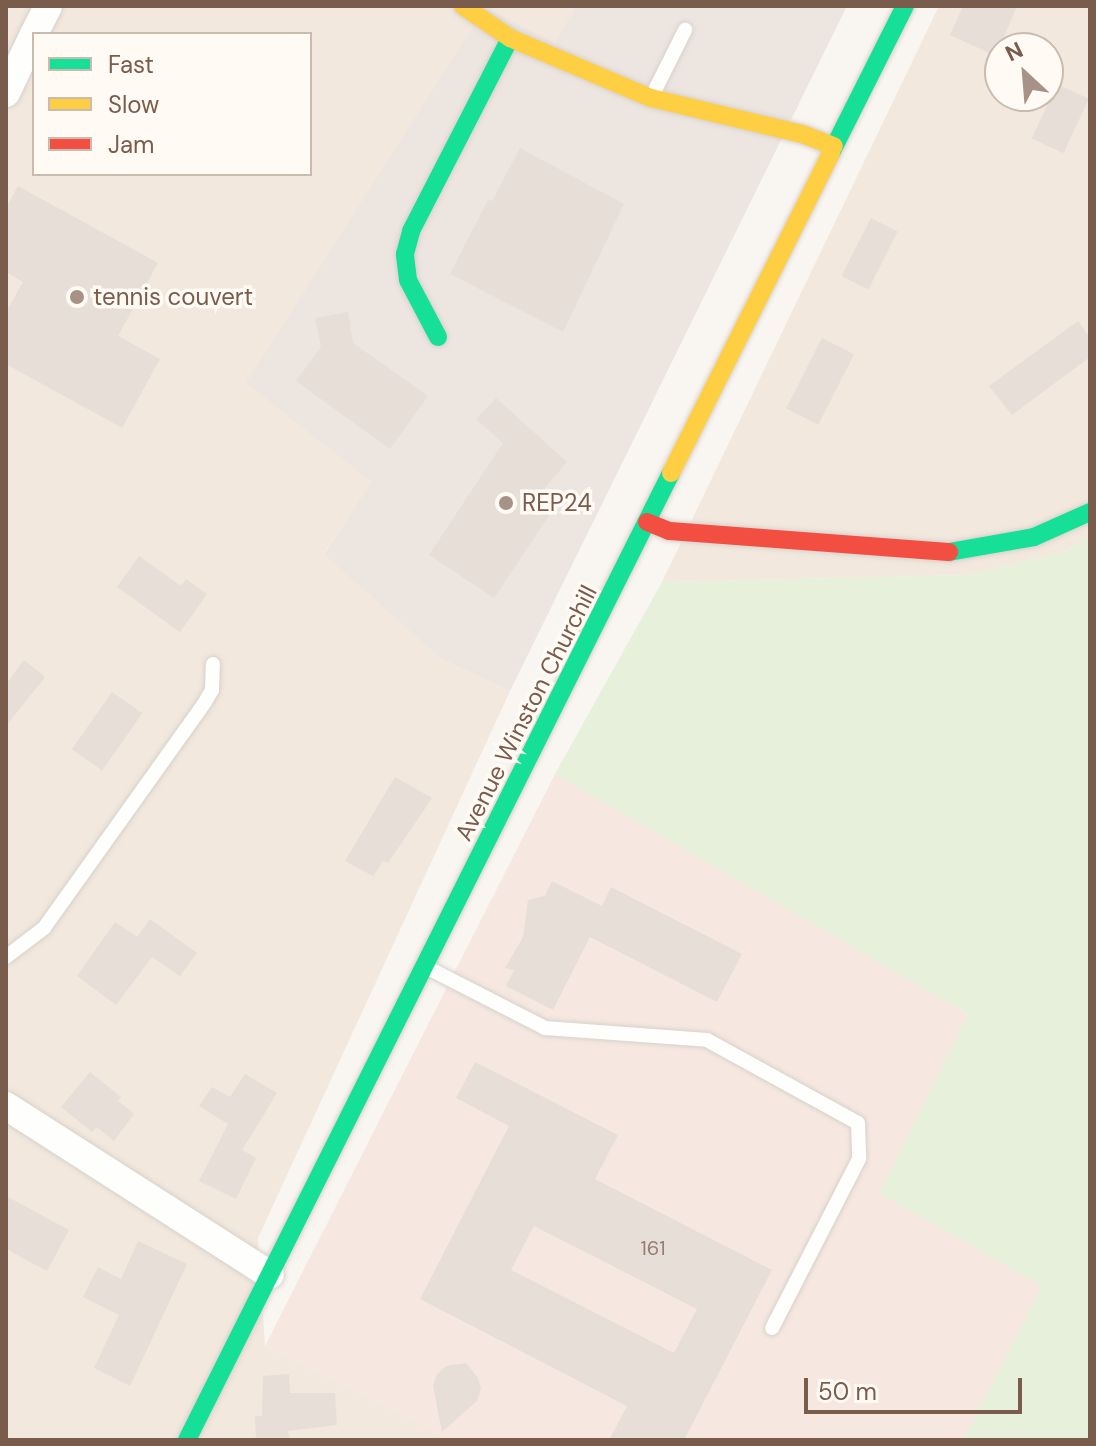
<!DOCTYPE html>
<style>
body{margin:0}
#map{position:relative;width:1096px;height:1446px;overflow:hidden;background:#f9f5f0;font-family:"DM Sans",sans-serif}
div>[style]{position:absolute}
.residential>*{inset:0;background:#f2e8de}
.commercial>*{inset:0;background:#f6e8e1}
.industrial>*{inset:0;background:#ede5e0}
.green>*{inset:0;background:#e7f0db}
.building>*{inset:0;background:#e6ded7;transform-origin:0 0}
.roads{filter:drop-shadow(0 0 2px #d7d1cb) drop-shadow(0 0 2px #d7d1cb)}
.lane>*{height:14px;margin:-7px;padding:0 7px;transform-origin:7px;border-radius:7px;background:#fefefd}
.street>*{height:28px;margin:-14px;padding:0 14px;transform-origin:14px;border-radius:14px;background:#fefefd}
.fast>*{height:18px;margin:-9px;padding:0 9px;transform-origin:9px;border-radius:9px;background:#16e098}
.slow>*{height:18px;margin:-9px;padding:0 9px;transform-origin:9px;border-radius:9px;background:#ffcf43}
.jam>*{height:18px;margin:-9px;padding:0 9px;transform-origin:9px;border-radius:9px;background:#f24e42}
.dots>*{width:22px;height:22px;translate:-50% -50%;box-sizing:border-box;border:4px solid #fffaf3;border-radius:50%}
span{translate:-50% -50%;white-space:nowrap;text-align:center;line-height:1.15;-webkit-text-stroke:7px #fffaf3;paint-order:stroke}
.number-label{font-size:20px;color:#977e72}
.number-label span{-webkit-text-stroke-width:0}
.poi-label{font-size:24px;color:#7a5c4d}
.left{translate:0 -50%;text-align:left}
.street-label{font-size:24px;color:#7a5c4d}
.frame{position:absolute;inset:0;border:8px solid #7a5c4d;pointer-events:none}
.legend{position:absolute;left:32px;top:32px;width:280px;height:144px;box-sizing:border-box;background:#fffaf3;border:2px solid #cabbb1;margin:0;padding:10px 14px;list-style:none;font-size:24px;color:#7a5c4d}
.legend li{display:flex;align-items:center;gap:16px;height:40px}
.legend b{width:40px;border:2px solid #cabbb1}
.north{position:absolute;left:984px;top:32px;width:80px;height:80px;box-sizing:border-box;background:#fffaf3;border:2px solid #cabbb1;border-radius:50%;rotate:334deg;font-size:22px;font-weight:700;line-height:32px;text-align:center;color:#7a5c4d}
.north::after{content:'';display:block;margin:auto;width:28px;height:36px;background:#a69286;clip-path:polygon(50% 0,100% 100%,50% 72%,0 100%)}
.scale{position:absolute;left:804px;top:1378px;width:218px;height:36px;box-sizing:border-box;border:4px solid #7a5c4d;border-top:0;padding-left:10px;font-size:24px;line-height:28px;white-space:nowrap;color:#7a5c4d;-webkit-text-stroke:6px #fffaf3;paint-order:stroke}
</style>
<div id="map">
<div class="residential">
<div style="clip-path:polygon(evenodd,6px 6px,576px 6px,556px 43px,373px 482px,324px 553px,440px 658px,510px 691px,258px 1238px,265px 1346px,452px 1440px,6px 1440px,6px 6px,34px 34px,310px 34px,310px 174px,34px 174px,34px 34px)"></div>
<div style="clip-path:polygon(evenodd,939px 6px,1090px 6px,1090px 535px,1066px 551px,967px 575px,662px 582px,939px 6px,1000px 48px,1048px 48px,1048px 96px,1000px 96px,1000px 48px)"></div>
</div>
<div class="commercial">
<div style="clip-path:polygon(555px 774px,968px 1014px,880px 1193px,1042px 1286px,963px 1440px,452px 1440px,265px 1346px)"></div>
</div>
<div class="industrial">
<div style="clip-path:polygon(576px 6px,847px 6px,510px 691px,440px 658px,324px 554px,372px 482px,246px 383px,485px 8px,555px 43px)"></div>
</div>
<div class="green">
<div style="clip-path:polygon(1090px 535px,1090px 1440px,963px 1440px,1042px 1286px,879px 1193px,968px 1014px,555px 774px,662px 582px,967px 575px,1066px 551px)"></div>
</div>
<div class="building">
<div style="clip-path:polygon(963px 6px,1017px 6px,996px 56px,950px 35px)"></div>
<div style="left:1057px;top:84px;width:35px;height:60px;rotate:25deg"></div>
<div style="clip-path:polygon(520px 148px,624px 204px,563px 332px,450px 274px,488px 200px,492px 201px)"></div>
<div style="clip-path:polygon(18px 186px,158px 263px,118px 336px,160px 359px,122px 428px,6px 364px,6px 312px,23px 282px,6px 272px,6px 208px)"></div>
<div style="left:871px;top:218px;width:30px;height:65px;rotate:27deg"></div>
<div style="clip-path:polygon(348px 312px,353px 343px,428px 396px,390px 449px,296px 381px,321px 347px,315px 318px)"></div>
<div style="clip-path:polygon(1078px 321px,1090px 338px,1090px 357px,1012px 415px,989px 386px)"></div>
<div style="left:822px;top:338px;width:36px;height:79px;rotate:27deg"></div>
<div style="clip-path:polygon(496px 398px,567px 462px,539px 495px,554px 508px,494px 598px,429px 555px,503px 443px,476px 419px)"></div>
<div style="clip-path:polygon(139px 556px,181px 586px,186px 579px,207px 594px,180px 632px,117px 587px)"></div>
<div style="clip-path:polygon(24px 660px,45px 677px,6px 726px,6px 684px)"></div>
<div style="left:112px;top:692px;width:37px;height:70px;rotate:35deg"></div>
<div style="clip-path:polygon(395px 777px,432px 798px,388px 863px,383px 861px,373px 876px,345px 861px)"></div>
<div style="clip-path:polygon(552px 881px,602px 906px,611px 887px,742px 954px,717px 1002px,590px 937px,553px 1010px,506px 986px,514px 970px,505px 968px,523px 937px,528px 900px,545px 896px)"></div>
<div style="clip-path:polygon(150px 919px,197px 953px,180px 976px,152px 957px,116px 1005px,77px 976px,115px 922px,137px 937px)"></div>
<div style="clip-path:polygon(evenodd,475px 1062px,618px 1135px,595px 1179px,772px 1270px,684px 1440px,609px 1440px,627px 1406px,420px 1299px,509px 1126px,456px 1098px,475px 1062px,534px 1226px,697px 1309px,674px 1353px,511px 1270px,534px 1226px)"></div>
<div style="clip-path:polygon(90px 1072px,121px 1097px,118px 1101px,134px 1114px,114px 1141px,97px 1127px,92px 1132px,61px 1107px)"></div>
<div style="clip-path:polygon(245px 1074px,277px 1093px,242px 1150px,256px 1158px,236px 1199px,199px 1181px,228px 1124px,199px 1106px,212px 1087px,230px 1097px)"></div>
<div style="clip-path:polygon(6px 1196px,69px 1230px,47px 1271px,6px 1249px)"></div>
<div style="clip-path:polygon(138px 1241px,187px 1264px,130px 1386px,94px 1368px,119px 1315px,83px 1297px,98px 1267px,121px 1279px)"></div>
<div style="clip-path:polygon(466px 1363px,478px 1378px,481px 1389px,477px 1401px,442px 1432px,433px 1386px,437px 1374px,446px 1366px)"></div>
<div style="clip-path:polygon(289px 1374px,290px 1393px,335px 1393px,337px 1425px,288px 1431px,289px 1438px,256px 1440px,255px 1416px,262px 1416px,263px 1376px)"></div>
</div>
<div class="roads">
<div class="lane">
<div style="left:653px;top:94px;width:72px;rotate:-63.4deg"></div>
<div style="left:6px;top:957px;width:48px;rotate:-37.3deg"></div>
<div style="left:44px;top:928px;width:277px;rotate:-54.5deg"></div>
<div style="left:205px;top:702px;width:14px;rotate:-60deg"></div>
<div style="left:212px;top:690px;width:26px;rotate:-88deg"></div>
<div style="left:426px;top:967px;width:134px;rotate:27.1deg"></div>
<div style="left:545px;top:1028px;width:162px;rotate:4.2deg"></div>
<div style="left:707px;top:1040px;width:172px;rotate:28.8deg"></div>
<div style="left:858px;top:1123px;width:36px;rotate:88deg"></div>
<div style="left:859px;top:1159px;width:190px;rotate:117.2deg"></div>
</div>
<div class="street">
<div style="left:34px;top:34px;width:31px;rotate:-63deg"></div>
<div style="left:6px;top:93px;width:65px;rotate:-64.6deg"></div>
<div style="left:6px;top:1106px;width:313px;rotate:32.6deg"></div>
</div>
<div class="fast">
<div style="left:831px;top:153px;width:165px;rotate:-63.3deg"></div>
<div style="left:438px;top:337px;width:64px;rotate:-117.8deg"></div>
<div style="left:408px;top:280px;width:26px;rotate:-97deg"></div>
<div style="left:405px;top:254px;width:24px;rotate:-75deg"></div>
<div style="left:411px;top:231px;width:217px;rotate:-62.8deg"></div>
<div style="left:949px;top:552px;width:86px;rotate:-10deg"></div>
<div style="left:1034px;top:537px;width:61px;rotate:-24.1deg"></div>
<div style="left:187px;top:1440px;width:1081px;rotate:-63.41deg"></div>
</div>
<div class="slow">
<div style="left:463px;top:6px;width:57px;rotate:34.2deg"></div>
<div style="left:510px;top:38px;width:153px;rotate:23.1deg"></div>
<div style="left:651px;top:98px;width:155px;rotate:13.4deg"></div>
<div style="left:802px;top:134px;width:34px;rotate:21deg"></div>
<div style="left:671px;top:473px;width:358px;rotate:-63.4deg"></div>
</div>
<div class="jam">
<div style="left:647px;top:522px;width:24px;rotate:22deg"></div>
<div style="left:669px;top:531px;width:281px;rotate:4.3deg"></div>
</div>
</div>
<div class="dots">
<div style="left:77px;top:297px;background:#a69286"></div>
<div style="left:506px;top:503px;background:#a69286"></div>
</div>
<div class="number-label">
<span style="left:653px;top:1248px">161</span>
</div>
<div class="poi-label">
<span class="left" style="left:93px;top:297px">tennis couvert</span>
<span class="left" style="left:522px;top:503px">REP24</span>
</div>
<div class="street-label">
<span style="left:526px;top:713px;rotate:-63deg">Avenue Winston Churchill</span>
</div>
<div class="frame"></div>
<ul class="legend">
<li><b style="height:10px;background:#16e098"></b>Fast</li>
<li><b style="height:10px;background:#ffcf43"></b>Slow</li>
<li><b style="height:10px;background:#f24e42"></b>Jam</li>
</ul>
<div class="north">N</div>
<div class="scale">50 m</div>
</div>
